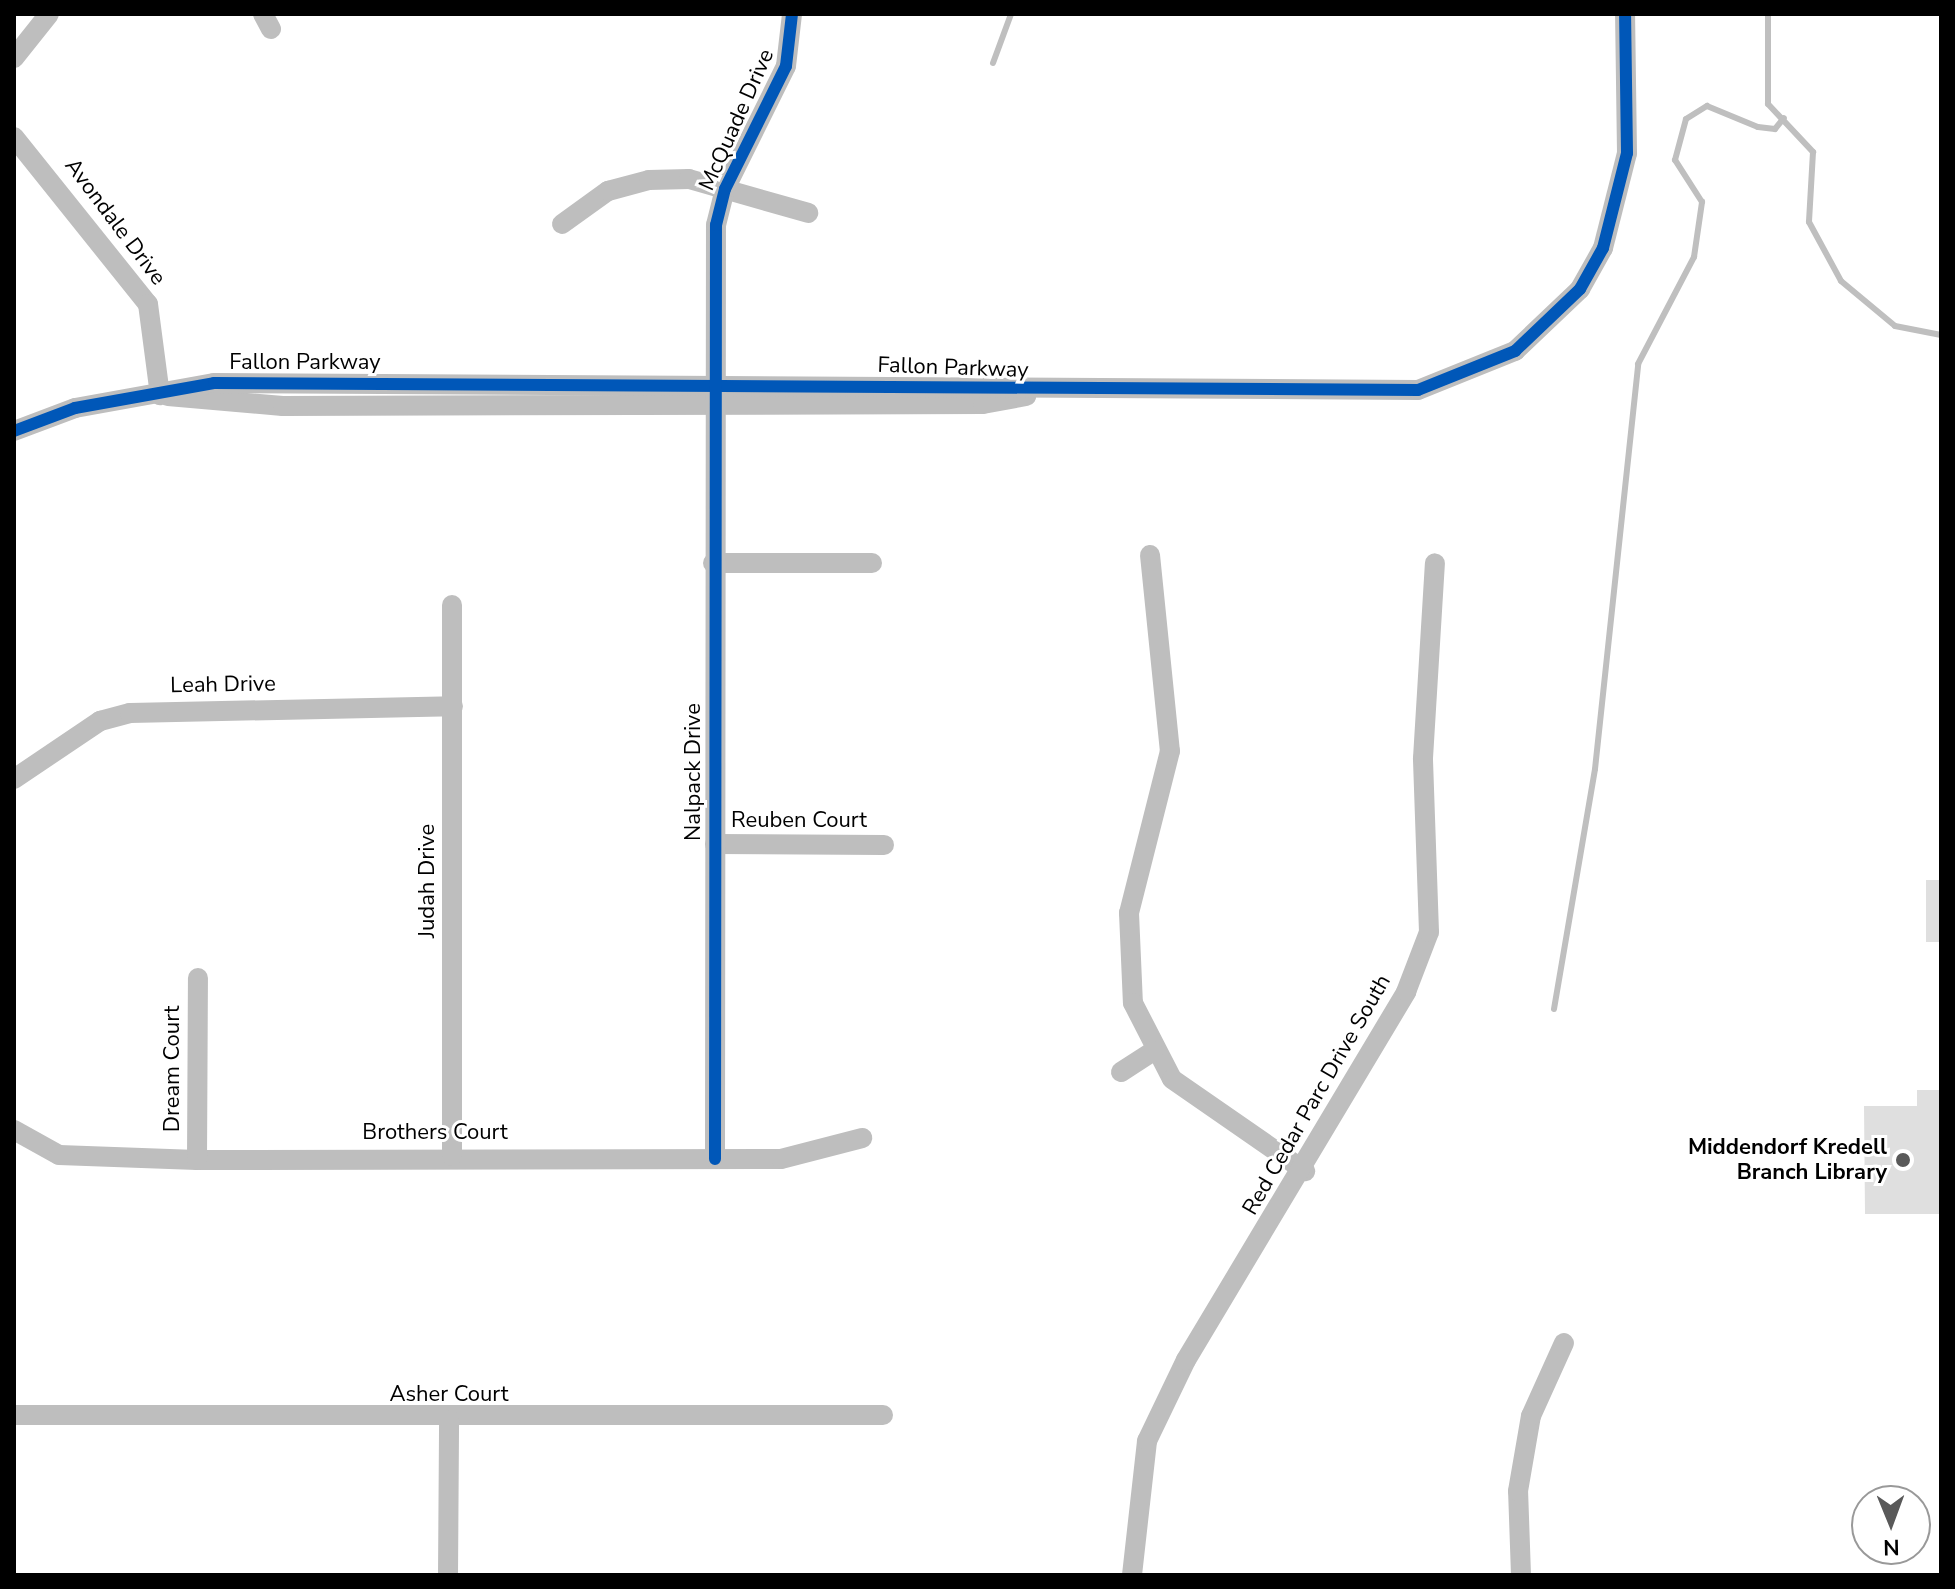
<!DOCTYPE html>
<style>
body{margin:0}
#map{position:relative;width:1955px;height:1589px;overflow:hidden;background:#fff;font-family:"Nunito Sans",sans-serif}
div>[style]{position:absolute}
.stream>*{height:6px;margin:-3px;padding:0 3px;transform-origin:3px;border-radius:3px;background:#bfbfbf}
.building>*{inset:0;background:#dfdfdf;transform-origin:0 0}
.minor>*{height:20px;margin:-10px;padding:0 10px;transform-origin:10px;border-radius:10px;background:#bebebe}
.cycleway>*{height:12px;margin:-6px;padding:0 6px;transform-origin:6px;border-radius:6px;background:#0057b8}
.dots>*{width:22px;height:22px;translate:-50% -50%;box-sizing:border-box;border:4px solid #fff;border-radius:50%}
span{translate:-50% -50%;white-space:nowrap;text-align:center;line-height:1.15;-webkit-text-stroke:6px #fff;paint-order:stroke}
.street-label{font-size:22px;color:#000}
.poi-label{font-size:22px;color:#000;font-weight:700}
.right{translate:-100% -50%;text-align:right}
.frame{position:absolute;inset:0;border:16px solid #000;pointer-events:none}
.north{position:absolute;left:1851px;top:1485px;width:80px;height:80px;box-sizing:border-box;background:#fff;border:2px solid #999;border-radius:50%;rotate:179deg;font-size:22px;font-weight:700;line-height:32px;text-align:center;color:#000}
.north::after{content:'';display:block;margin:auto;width:28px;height:36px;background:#595959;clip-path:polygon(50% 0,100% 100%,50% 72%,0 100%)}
</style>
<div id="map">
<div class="stream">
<div style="left:1768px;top:14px;width:90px;rotate:90deg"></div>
<div style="left:1768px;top:104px;width:66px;rotate:46.8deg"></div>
<div style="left:1813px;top:152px;width:70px;rotate:93.3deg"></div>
<div style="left:1809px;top:222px;width:67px;rotate:61.5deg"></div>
<div style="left:1841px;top:281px;width:70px;rotate:39.8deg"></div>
<div style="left:1895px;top:326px;width:47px;rotate:11.1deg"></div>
<div style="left:993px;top:63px;width:52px;rotate:-69.8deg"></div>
<div style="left:1554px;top:1009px;width:243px;rotate:-80.3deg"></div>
<div style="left:1595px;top:769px;width:407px;rotate:-83.9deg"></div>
<div style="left:1638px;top:364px;width:121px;rotate:-62.4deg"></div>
<div style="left:1694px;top:257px;width:56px;rotate:-81.7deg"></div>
<div style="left:1702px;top:202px;width:50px;rotate:-122.7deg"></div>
<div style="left:1675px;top:160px;width:42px;rotate:-75deg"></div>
<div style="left:1686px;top:119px;width:25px;rotate:-32deg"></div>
<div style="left:1707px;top:106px;width:55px;rotate:22.4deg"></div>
<div style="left:1758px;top:127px;width:17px;rotate:7deg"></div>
<div style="left:1775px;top:129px;width:14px;rotate:-51deg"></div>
</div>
<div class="building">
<div style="left:1926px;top:880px;width:15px;height:62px"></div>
<div style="clip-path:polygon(1917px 1090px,1941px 1090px,1941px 1214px,1865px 1214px,1864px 1106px,1917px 1106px)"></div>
</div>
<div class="minor">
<div style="left:263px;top:14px;width:17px;rotate:62deg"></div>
<div style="left:14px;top:58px;width:56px;rotate:-51.5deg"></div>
<div style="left:14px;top:137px;width:214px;rotate:51.3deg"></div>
<div style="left:148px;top:304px;width:92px;rotate:82.5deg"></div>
<div style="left:562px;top:224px;width:57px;rotate:-35.7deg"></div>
<div style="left:608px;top:191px;width:42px;rotate:-15deg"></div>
<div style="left:649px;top:180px;width:40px;rotate:-1.4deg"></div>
<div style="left:689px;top:179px;width:124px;rotate:15.9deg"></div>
<div style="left:168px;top:396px;width:115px;rotate:5deg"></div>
<div style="left:283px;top:406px;width:700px;rotate:-0.16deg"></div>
<div style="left:983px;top:404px;width:44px;rotate:-10.5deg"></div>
<div style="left:14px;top:431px;width:65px;rotate:-20.7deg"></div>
<div style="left:75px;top:408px;width:141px;rotate:-10.2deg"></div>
<div style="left:214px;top:383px;width:1204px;rotate:0.33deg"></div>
<div style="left:1418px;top:390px;width:105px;rotate:-21.9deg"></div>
<div style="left:1515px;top:351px;width:90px;rotate:-43.6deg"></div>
<div style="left:1580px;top:289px;width:47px;rotate:-60.7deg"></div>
<div style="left:1603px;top:248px;width:98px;rotate:-75.8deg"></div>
<div style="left:1627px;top:153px;width:139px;rotate:-90.8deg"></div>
<div style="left:1150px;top:555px;width:197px;rotate:84.2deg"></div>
<div style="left:1170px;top:751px;width:167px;rotate:104.2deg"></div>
<div style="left:1129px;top:913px;width:90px;rotate:87.5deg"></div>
<div style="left:1133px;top:1003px;width:85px;rotate:62.8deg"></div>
<div style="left:1172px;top:1079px;width:162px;rotate:34.7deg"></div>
<div style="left:713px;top:563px;width:159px"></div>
<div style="left:14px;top:779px;width:104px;rotate:-34deg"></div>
<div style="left:100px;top:721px;width:31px;rotate:-15deg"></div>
<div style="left:130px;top:713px;width:323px;rotate:-1.2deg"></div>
<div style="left:715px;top:844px;width:169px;rotate:0.3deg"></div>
<div style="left:1121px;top:1072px;width:38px;rotate:-33deg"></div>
<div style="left:14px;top:1130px;width:51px;rotate:29.1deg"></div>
<div style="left:59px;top:1155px;width:138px;rotate:2.1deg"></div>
<div style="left:197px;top:1160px;width:584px;rotate:-0.1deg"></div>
<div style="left:781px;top:1159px;width:84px;rotate:-14.5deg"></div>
<div style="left:452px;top:1156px;width:551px;rotate:-90deg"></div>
<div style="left:715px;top:1159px;width:934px;rotate:-89.94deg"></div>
<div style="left:716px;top:225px;width:37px;rotate:-76deg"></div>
<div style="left:725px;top:189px;width:137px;rotate:-63.6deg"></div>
<div style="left:786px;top:66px;width:52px;rotate:-83.4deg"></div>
<div style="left:197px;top:1160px;width:182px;rotate:-89.7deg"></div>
<div style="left:14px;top:1415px;width:869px"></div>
<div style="left:448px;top:1575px;width:155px;rotate:-89.6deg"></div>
<div style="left:1132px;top:1575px;width:135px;rotate:-83.6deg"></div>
<div style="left:1147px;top:1441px;width:90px;rotate:-64.3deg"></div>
<div style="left:1186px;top:1360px;width:429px;rotate:-59.1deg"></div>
<div style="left:1406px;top:992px;width:64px;rotate:-69deg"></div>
<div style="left:1429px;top:932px;width:174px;rotate:-92deg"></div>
<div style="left:1423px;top:758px;width:195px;rotate:-86.5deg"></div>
<div style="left:1521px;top:1575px;width:84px;rotate:-92deg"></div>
<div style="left:1518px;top:1491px;width:76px;rotate:-80.2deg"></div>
<div style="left:1531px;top:1416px;width:80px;rotate:-65.7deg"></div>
</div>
<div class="cycleway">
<div style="left:14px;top:431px;width:65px;rotate:-20.7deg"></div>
<div style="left:75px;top:408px;width:141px;rotate:-10.2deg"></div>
<div style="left:214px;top:383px;width:1204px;rotate:0.33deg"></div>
<div style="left:1418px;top:390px;width:105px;rotate:-21.9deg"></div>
<div style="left:1515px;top:351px;width:90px;rotate:-43.6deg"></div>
<div style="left:1580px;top:289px;width:47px;rotate:-60.7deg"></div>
<div style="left:1603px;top:248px;width:98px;rotate:-75.8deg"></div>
<div style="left:1627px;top:153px;width:139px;rotate:-90.8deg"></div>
<div style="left:715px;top:1159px;width:934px;rotate:-89.94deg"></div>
<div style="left:716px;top:225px;width:37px;rotate:-76deg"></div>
<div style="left:725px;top:189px;width:137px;rotate:-63.6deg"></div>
<div style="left:786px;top:66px;width:52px;rotate:-83.4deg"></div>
</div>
<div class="dots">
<div style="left:1903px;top:1160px;background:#595959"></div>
</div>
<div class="street-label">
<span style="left:737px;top:120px;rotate:-66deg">McQuade Drive</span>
<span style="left:115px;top:222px;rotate:53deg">Avondale Drive</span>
<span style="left:305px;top:363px">Fallon Parkway</span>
<span style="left:953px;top:368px;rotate:2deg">Fallon Parkway</span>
<span style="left:223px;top:685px;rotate:-1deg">Leah Drive</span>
<span style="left:694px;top:772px;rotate:-90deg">Nalpack Drive</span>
<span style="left:799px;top:821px">Reuben Court</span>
<span style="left:428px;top:881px;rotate:-90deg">Judah Drive</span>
<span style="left:173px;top:1069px;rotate:-90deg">Dream Court</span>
<span style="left:1317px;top:1095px;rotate:-60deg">Red Cedar Parc Drive South</span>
<span style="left:435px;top:1133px">Brothers Court</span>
<span style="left:449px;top:1395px">Asher Court</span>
</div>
<div class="poi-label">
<span class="right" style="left:1887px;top:1160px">Middendorf Kredell<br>Branch Library</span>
</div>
<div class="frame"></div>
<div class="north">N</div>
</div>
